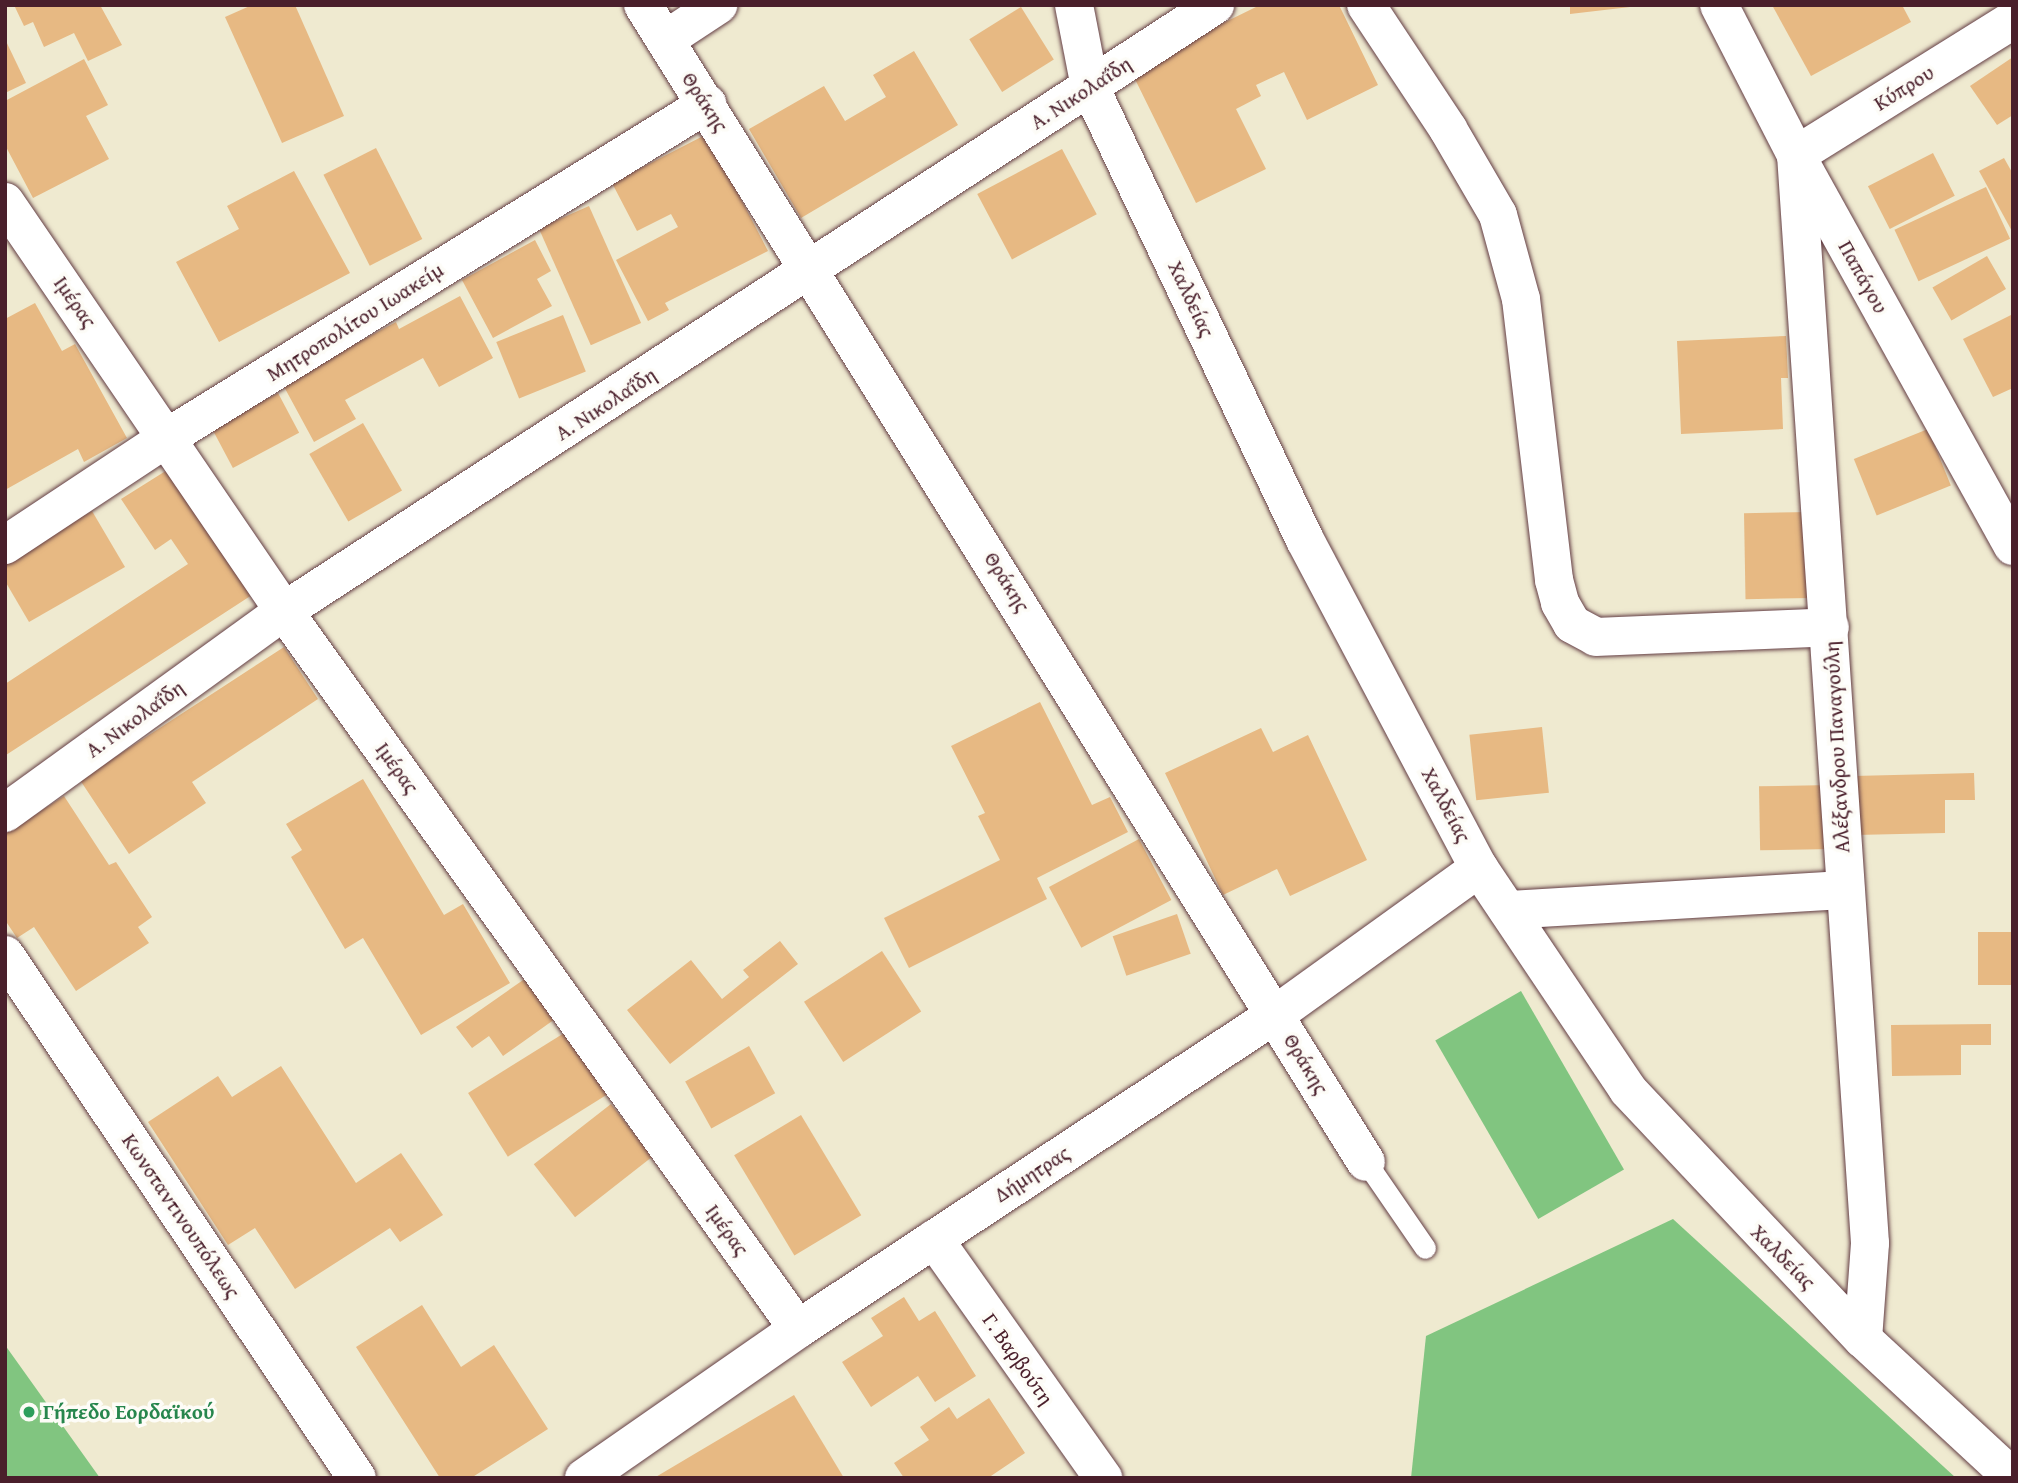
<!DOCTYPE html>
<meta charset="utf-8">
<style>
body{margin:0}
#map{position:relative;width:2018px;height:1483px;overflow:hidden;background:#efead0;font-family:"Gentium Book Plus",serif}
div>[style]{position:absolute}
.green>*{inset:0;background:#81c580;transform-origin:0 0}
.building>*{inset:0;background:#e7b983;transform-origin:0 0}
.roads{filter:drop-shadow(0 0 2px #633d44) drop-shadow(0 0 2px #633d44)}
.service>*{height:21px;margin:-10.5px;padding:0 10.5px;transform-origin:10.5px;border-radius:10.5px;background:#fff}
.minor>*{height:38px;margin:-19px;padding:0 19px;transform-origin:19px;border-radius:19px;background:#fff}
.tertiary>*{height:38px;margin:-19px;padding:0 19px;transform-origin:19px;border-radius:19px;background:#fff}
.dots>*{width:19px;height:19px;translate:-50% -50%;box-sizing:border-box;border:4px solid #fdfcf7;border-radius:50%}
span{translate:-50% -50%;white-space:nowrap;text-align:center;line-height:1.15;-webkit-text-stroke:7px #fdfcf7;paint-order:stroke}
.street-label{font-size:21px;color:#4a1f2b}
.leisure-label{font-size:21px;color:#27864d;font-weight:700}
.left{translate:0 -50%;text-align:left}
.frame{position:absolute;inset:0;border:7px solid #4a1f2b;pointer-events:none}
</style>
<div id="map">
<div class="green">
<div style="left:1521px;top:991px;width:206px;height:99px;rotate:60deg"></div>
<div style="clip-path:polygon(1673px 1219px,1956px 1478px,1411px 1478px,1426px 1336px)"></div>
<div style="clip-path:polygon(5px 1345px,100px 1478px,5px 1478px)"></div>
</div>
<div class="building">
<div style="clip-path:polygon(14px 5px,100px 5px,122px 45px,88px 61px,74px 33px,44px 47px,33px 22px,24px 26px)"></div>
<div style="clip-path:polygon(252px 5px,295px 5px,344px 116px,282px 143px,225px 17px)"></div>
<div style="clip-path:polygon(1260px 5px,1339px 5px,1378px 85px,1307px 120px,1284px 72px,1256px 85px,1261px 96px,1236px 109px,1266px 169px,1196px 203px,1130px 69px)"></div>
<div style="clip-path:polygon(1570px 5px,1630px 5px,1630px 7px,1570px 14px)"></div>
<div style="clip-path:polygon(1772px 5px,1902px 5px,1911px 22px,1811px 76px)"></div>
<div style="left:1021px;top:7px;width:62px;height:61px;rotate:58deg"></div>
<div style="clip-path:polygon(5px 39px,26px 83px,5px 93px)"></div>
<div style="clip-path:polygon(914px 51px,958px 125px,801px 218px,749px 129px,824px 86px,845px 121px,886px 97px,873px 75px)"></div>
<div style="clip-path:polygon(2013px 57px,2013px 115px,1997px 125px,1970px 86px)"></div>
<div style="clip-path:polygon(84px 59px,108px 105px,86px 116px,109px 159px,33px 198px,5px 145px,5px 101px)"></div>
<div style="clip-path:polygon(707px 134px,768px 251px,665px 303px,669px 310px,648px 321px,616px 260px,678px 227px,671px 214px,637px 231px,612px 183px)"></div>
<div style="left:376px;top:148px;width:102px;height:59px;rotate:63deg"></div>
<div style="left:1062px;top:149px;width:74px;height:96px;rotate:62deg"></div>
<div style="left:1933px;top:153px;width:48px;height:73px;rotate:63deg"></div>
<div style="clip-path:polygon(2004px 158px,2013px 174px,2013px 233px,1979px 171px)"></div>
<div style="clip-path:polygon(294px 171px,350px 273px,219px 342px,176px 262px,239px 229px,227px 206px)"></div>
<div style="left:1986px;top:187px;width:57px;height:101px;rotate:65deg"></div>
<div style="left:589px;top:206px;width:128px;height:55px;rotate:66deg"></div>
<div style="clip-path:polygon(535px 240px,551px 271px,537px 279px,552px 306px,493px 338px,462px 280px)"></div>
<div style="left:1987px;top:256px;width:38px;height:63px;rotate:60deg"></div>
<div style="clip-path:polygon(460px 296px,493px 358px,439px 387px,423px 358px,345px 400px,356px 419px,314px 442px,282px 383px,396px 322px,399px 329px)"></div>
<div style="clip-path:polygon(35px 303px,62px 351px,75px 344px,127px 438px,84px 462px,78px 449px,5px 490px,5px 319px)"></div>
<div style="clip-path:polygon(2013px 314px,2013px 388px,1993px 397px,1963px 339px)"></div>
<div style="left:563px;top:315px;width:61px;height:72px;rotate:68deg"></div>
<div style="clip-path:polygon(1786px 336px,1788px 378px,1781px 378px,1783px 429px,1681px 434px,1677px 341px)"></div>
<div style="left:278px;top:393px;width:45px;height:75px;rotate:62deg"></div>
<div style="left:363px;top:423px;width:78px;height:62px;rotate:60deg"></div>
<div style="left:1928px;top:429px;width:61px;height:80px;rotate:68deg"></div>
<div style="clip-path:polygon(172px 467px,255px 593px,6px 755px,5px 684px,188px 564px,171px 539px,155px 550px,121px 499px)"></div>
<div style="clip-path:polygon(92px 511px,125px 567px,29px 622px,5px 581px,5px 561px)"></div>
<div style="left:1811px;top:512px;width:86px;height:67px;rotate:89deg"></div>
<div style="clip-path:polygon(284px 647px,318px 699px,192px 782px,206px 803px,129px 854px,80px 780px)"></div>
<div style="clip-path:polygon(1040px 702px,1092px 805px,1110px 797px,1128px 832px,1037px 878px,1047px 899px,909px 968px,884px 918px,1000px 860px,978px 816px,985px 813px,951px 746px)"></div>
<div style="left:1542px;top:727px;width:66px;height:73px;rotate:84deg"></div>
<div style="clip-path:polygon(1261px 728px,1273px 752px,1308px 735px,1367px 860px,1290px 896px,1277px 869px,1223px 895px,1165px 773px)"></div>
<div style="clip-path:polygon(1974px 773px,1975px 800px,1945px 800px,1945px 833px,1855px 835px,1854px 776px)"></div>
<div style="clip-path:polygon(363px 779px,444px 915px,463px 904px,510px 983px,421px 1035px,363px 938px,345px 949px,291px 857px,302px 850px,286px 824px)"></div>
<div style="left:1831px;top:785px;width:64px;height:72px;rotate:89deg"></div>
<div style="clip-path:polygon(64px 796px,109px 865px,116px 862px,152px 917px,138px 927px,149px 943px,76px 991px,34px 927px,17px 938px,5px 920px,5px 834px)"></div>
<div style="left:1139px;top:839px;width:69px;height:102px;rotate:62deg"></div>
<div style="left:1177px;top:914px;width:42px;height:68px;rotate:71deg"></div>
<div style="left:2013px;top:932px;width:53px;height:35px;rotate:90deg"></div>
<div style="clip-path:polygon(780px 941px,798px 964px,670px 1064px,627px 1010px,691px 960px,722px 999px,749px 977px,743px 970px)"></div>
<div style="left:882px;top:951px;width:72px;height:93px;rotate:57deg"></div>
<div style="clip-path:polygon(526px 978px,555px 1019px,503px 1056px,489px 1036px,472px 1048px,456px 1027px)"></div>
<div style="clip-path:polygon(1991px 1024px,1991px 1045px,1961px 1045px,1961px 1075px,1892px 1076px,1891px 1025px)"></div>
<div style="left:569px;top:1030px;width:75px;height:119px;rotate:58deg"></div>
<div style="left:749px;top:1046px;width:54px;height:73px;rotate:61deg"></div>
<div style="clip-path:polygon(281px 1066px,356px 1183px,401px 1153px,443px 1215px,400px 1242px,390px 1228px,295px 1289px,255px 1228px,228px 1245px,148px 1122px,218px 1076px,232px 1097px)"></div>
<div style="left:611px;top:1104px;width:67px;height:98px;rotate:52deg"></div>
<div style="left:801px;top:1115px;width:117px;height:78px;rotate:59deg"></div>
<div style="clip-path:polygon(904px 1297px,919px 1321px,935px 1311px,976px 1376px,935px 1402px,918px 1376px,871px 1407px,842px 1362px,883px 1336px,871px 1318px)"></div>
<div style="clip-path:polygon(422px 1305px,461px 1367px,494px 1345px,548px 1429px,471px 1478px,440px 1478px,356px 1347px)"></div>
<div style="clip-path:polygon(794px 1395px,844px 1478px,654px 1478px)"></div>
<div style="clip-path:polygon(989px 1398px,1025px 1453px,988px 1478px,904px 1478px,894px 1463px,929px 1440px,920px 1427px,949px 1407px,957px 1419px)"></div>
</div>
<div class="roads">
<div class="service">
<div style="left:1366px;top:1162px;width:104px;rotate:55.5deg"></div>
</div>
<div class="minor">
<div style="left:1074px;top:5px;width:84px;rotate:79deg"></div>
<div style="left:1090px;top:87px;width:501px;rotate:64.61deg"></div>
<div style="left:1305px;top:540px;width:371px;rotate:62.1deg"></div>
<div style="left:1479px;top:868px;width:267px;rotate:56.1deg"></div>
<div style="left:1628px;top:1090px;width:342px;rotate:46.7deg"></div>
<div style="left:1863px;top:1339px;width:205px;rotate:42.8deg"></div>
<div style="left:1366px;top:5px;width:149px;rotate:56.5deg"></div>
<div style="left:1448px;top:129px;width:99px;rotate:59.8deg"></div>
<div style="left:1498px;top:215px;width:87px;rotate:74.7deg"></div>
<div style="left:1521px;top:299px;width:283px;rotate:83.3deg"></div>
<div style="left:1554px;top:580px;width:24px;rotate:75deg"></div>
<div style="left:1560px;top:603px;width:24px;rotate:60deg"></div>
<div style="left:1572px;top:624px;width:27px;rotate:28deg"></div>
<div style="left:1596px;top:637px;width:234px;rotate:-2.4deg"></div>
<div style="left:1719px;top:5px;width:169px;rotate:62.8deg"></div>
<div style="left:1796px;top:155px;width:447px;rotate:61deg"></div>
<div style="left:665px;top:40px;width:64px;rotate:-33.4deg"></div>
<div style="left:5px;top:202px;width:495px;rotate:55.7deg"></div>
<div style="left:284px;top:611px;width:883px;rotate:54.4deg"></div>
<div style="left:1508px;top:910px;width:338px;rotate:-3.4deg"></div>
<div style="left:5px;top:955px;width:630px;rotate:56.06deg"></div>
<div style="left:934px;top:1239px;width:293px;rotate:54.7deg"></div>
<div style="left:1863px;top:1339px;width:96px;rotate:-85.8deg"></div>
<div style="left:1870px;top:1243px;width:1091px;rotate:-93.89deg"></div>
<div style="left:1796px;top:155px;width:256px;rotate:-31.9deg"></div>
<div style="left:584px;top:1478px;width:261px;rotate:-34.8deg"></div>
<div style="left:798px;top:1329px;width:572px;rotate:-33.38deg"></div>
<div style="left:1276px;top:1014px;width:250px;rotate:-35.7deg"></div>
</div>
<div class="tertiary">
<div style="left:643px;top:5px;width:1364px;rotate:58deg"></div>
<div style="left:5px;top:545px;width:196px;rotate:-33.5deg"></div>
<div style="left:168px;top:437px;width:634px;rotate:-31.71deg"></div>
<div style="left:5px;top:813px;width:344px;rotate:-35.9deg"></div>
<div style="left:284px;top:611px;width:1111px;rotate:-33.06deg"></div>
</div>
</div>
<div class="dots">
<div style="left:29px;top:1412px;background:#2e9e5b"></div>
</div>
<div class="street-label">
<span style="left:1904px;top:88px;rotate:-32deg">Κύπρου</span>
<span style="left:1081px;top:93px;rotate:-33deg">Α. Νικολαΐδη</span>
<span style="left:705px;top:102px;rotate:57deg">Θράκης</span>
<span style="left:1863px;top:277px;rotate:61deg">Παπάγου</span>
<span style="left:1191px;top:299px;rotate:65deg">Χαλδείας</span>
<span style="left:75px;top:302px;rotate:55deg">Ιμέρας</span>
<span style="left:355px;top:322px;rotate:-32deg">Μητροπολίτου Ιωακείμ</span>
<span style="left:606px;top:404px;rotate:-33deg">Α. Νικολαΐδη</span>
<span style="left:1007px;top:582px;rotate:58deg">Θράκης</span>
<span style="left:135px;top:719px;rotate:-36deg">Α. Νικολαΐδη</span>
<span style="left:1837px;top:747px;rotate:-93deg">Αλέξανδρου Παναγούλη</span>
<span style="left:397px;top:768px;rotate:54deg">Ιμέρας</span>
<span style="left:1446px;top:805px;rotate:62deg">Χαλδείας</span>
<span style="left:1306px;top:1064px;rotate:59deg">Θράκης</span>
<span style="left:1032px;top:1174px;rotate:-33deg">Δήμητρας</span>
<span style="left:181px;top:1216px;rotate:56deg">Κωνσταντινουπόλεως</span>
<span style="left:727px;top:1230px;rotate:54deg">Ιμέρας</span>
<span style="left:1783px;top:1257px;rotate:45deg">Χαλδείας</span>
<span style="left:1018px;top:1359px;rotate:55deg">Γ. Βαρβούτη</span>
</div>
<div class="leisure-label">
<span class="left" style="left:43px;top:1412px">Γήπεδο Εορδαϊκού</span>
</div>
<div class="frame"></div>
</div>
